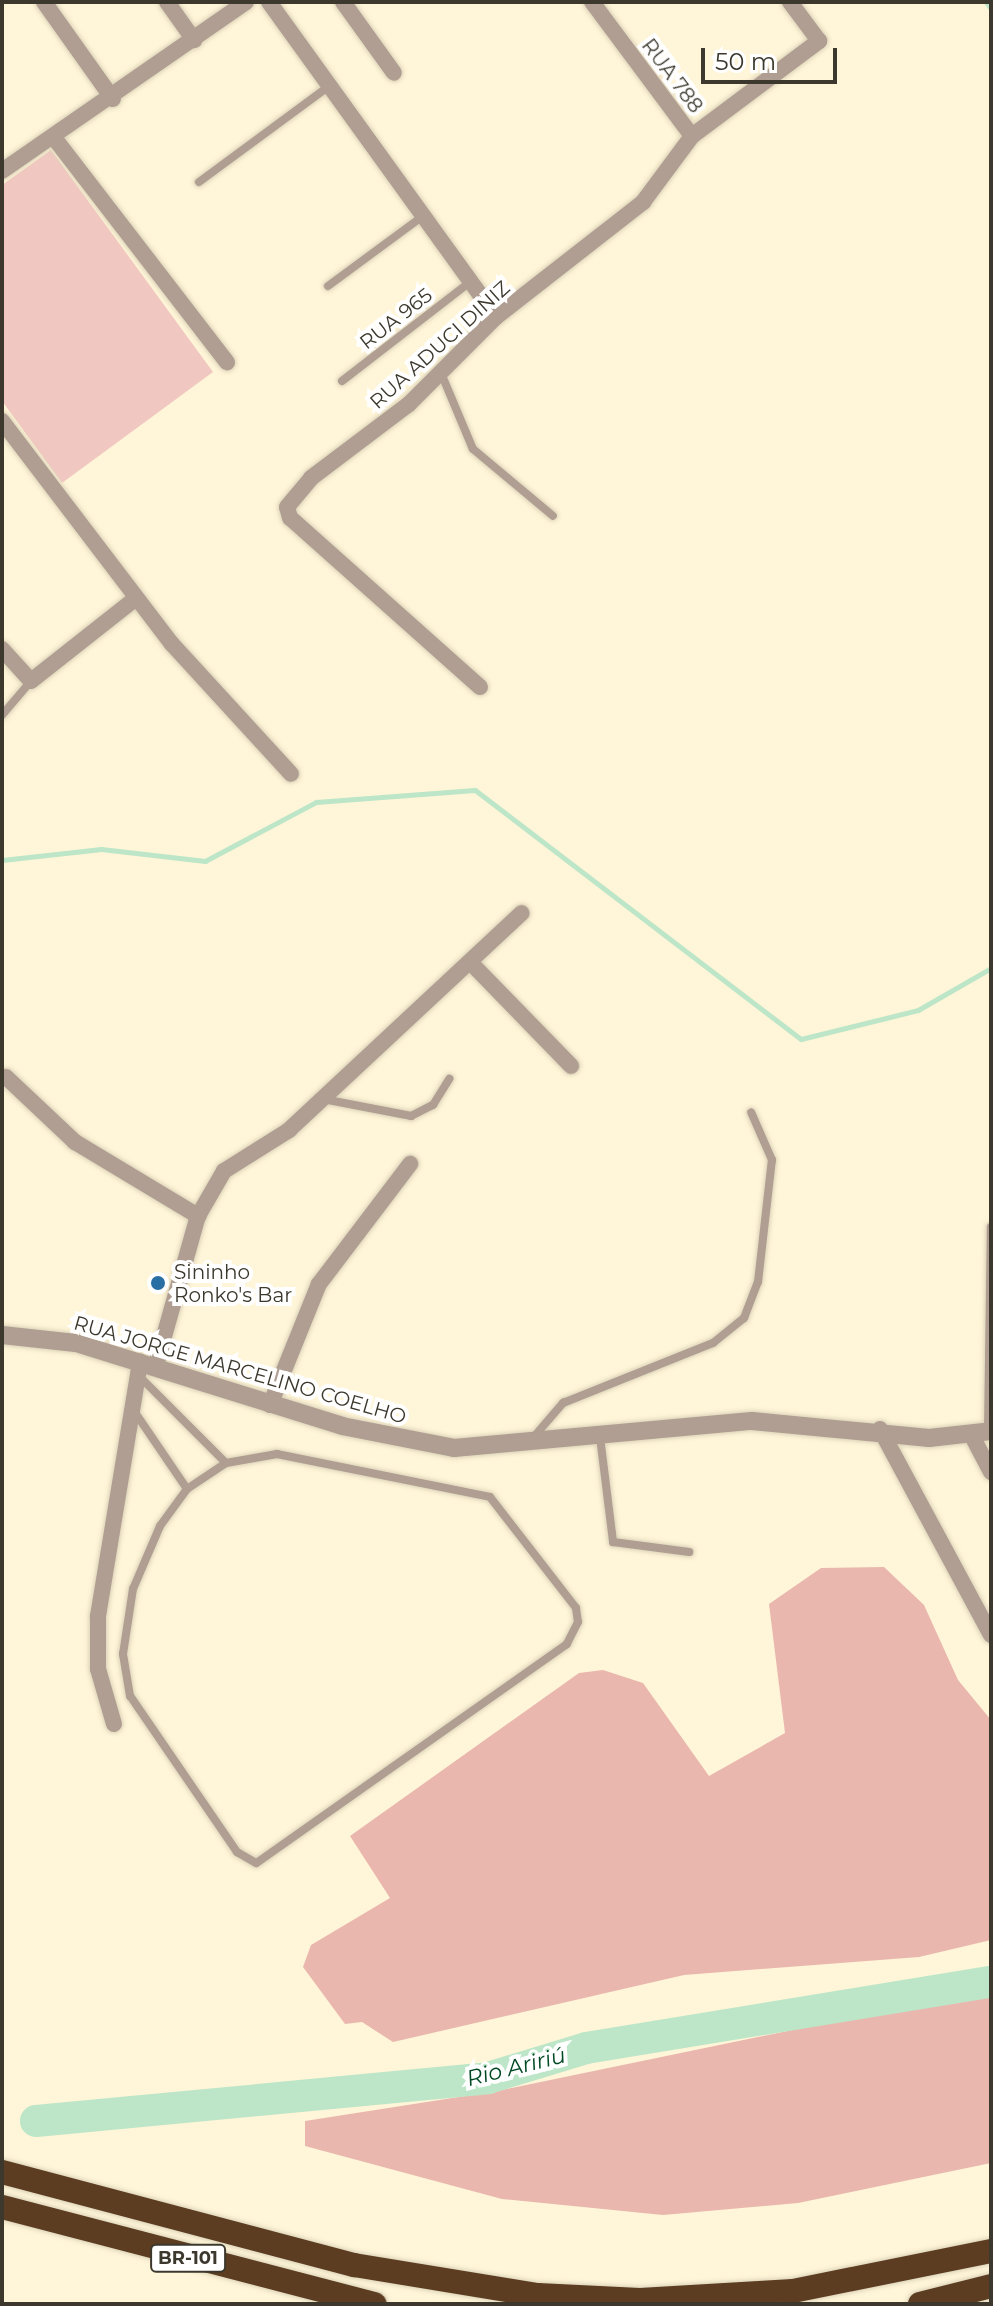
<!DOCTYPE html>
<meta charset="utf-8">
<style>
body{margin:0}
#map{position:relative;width:993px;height:2306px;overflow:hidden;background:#fff5d8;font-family:Montserrat,sans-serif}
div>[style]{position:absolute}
.green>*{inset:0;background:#f1c8c1}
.forest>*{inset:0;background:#eab7ae}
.stream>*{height:5px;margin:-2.5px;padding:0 2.5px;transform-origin:2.5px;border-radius:2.5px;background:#bce6c7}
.river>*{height:32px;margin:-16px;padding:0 16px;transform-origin:16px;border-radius:16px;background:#bce6c7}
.roads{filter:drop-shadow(0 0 2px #dcd3b9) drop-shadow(0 0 2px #dcd3b9)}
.service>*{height:8px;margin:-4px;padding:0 4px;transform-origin:4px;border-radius:4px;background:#af9e91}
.minor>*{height:16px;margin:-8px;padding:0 8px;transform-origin:8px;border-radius:8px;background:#af9e91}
.tertiary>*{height:18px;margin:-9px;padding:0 9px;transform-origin:9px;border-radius:9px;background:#af9e91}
.motorway>*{height:24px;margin:-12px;padding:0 12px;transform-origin:12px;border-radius:12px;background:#5d3d21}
.dots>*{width:22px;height:22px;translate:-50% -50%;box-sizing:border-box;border:4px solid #fff;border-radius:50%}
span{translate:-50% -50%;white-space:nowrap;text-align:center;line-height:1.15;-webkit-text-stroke:8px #fff;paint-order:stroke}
.shield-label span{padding:2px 6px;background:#fff;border:2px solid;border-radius:6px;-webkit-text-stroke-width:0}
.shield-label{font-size:18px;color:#3c382d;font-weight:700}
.street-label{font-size:20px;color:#3c382d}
.poi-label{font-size:20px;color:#3c382d}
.left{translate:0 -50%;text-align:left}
.water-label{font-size:22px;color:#014923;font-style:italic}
.frame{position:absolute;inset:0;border:4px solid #3c382d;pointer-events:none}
.scale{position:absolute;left:701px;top:48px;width:136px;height:36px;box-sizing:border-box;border:4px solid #3c382d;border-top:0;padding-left:10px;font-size:24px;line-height:28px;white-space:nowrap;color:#3c382d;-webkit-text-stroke:6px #fff;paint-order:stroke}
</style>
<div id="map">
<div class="green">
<div style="clip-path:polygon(51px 150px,213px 372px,62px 483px,2px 401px,2px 185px)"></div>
</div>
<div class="forest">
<div style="clip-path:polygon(884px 1567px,924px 1605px,958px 1680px,991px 1720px,991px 1940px,919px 1957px,684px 1975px,393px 2042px,362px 2022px,345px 2024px,303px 1967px,311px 1945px,390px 1898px,350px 1836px,579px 1673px,603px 1670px,643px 1683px,709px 1776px,785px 1733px,769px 1604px,821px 1568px)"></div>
<div style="clip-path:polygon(991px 1989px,991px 2163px,798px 2203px,663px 2215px,502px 2199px,305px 2146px,305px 2121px,497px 2091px)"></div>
</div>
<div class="stream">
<div style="left:986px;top:2px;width:9px;rotate:54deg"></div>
<div style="left:2px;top:860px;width:100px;rotate:-6.3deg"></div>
<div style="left:101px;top:849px;width:105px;rotate:6.6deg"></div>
<div style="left:205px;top:861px;width:126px;rotate:-28deg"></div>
<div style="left:316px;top:802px;width:159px;rotate:-4.3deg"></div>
<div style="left:475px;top:790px;width:410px;rotate:37.4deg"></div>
<div style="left:801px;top:1039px;width:121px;rotate:-13.9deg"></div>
<div style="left:918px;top:1010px;width:84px;rotate:-29.9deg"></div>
</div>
<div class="river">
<div style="left:36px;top:2121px;width:454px;rotate:-5.4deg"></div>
<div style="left:488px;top:2078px;width:102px;rotate:-17deg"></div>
<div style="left:586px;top:2048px;width:410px;rotate:-9.3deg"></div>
</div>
<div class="roads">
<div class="service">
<div style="left:199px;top:182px;width:162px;rotate:-36.4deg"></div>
<div style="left:328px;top:286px;width:118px;rotate:-36.4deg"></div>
<div style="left:441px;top:373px;width:82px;rotate:67.2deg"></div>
<div style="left:473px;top:449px;width:104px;rotate:39.9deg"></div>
<div style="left:342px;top:381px;width:162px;rotate:-37.7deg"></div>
<div style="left:2px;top:715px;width:45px;rotate:-49.5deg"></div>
<div style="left:323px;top:1099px;width:90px;rotate:10.9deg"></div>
<div style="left:411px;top:1116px;width:25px;rotate:-27deg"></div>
<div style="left:433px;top:1105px;width:31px;rotate:-58deg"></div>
<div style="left:139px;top:1376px;width:123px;rotate:45deg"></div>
<div style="left:132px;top:1408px;width:98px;rotate:55.8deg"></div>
<div style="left:988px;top:1431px;width:204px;rotate:-89.2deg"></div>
<div style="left:600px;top:1437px;width:106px;rotate:82.9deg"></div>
<div style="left:613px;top:1542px;width:77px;rotate:7.5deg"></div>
<div style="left:532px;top:1439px;width:48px;rotate:-49.3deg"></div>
<div style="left:563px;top:1403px;width:162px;rotate:-21.8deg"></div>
<div style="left:713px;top:1343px;width:40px;rotate:-39deg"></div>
<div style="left:744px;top:1318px;width:39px;rotate:-69deg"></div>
<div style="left:758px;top:1282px;width:123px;rotate:-83.5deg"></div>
<div style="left:772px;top:1160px;width:52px;rotate:-113.6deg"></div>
<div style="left:277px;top:1454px;width:217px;rotate:11.4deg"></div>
<div style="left:490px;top:1497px;width:140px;rotate:52.2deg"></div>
<div style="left:576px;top:1608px;width:14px;rotate:82deg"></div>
<div style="left:578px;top:1622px;width:25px;rotate:117deg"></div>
<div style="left:567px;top:1644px;width:380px;rotate:144.8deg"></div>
<div style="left:256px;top:1863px;width:22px;rotate:-150deg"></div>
<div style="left:237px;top:1852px;width:189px;rotate:-124.4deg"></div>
<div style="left:130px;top:1696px;width:43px;rotate:-99.5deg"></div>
<div style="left:123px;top:1654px;width:66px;rotate:-81.3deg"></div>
<div style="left:133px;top:1589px;width:69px;rotate:-66.8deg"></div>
<div style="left:160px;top:1526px;width:46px;rotate:-53.9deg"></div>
<div style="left:187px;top:1489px;width:47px;rotate:-33.7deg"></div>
<div style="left:226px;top:1463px;width:52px;rotate:-10deg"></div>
</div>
<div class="minor">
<div style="left:44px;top:2px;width:119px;rotate:54.6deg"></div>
<div style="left:167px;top:2px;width:47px;rotate:54.6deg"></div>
<div style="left:269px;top:2px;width:388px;rotate:54.2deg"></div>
<div style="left:343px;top:2px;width:87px;rotate:54.3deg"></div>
<div style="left:592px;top:2px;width:167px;rotate:53.3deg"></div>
<div style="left:55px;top:139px;width:282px;rotate:52.4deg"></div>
<div style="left:2px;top:171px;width:297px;rotate:-34.7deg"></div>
<div style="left:2px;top:421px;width:280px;rotate:52.7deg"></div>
<div style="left:172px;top:644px;width:176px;rotate:47.5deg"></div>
<div style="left:2px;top:649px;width:43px;rotate:47.8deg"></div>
<div style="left:31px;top:681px;width:134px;rotate:-38.3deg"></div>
<div style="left:480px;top:687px;width:254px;rotate:-138.3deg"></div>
<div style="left:290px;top:518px;width:11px;rotate:-105deg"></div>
<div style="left:287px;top:507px;width:38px;rotate:-50deg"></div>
<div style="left:311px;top:478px;width:123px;rotate:-37.1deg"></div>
<div style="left:409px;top:404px;width:123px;rotate:-45deg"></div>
<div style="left:496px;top:317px;width:187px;rotate:-38deg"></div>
<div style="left:643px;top:202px;width:82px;rotate:-53.4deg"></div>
<div style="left:692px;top:136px;width:159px;rotate:-36.8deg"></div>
<div style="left:819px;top:41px;width:49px;rotate:-126.6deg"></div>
<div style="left:470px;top:962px;width:145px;rotate:45.8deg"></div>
<div style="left:6px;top:1077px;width:95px;rotate:43.3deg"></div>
<div style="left:75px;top:1142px;width:144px;rotate:31deg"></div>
<div style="left:156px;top:1365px;width:155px;rotate:-74.3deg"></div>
<div style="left:198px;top:1216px;width:52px;rotate:-60deg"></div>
<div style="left:224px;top:1171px;width:77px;rotate:-32.2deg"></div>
<div style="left:289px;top:1130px;width:318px;rotate:-43deg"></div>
<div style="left:270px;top:1405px;width:131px;rotate:-68deg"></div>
<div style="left:319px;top:1284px;width:151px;rotate:-52.8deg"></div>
<div style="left:880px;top:1429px;width:234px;rotate:61.7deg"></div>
<div style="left:972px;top:1436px;width:41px;rotate:62.2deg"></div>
<div style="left:114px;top:1724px;width:57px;rotate:-106.2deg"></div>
<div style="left:98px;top:1669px;width:53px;rotate:-90deg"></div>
<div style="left:98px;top:1616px;width:258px;rotate:-80.6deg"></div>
</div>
<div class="tertiary">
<div style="left:2px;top:1335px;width:74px;rotate:6.2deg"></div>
<div style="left:76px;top:1343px;width:279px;rotate:17.3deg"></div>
<div style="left:342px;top:1426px;width:114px;rotate:11.1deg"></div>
<div style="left:454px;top:1448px;width:299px;rotate:-5.2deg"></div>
<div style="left:752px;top:1421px;width:178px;rotate:5.5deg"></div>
<div style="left:929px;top:1438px;width:62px;rotate:-6.4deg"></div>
</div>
<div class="motorway">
<div style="left:2px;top:2172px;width:364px;rotate:14.8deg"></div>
<div style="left:354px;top:2265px;width:186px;rotate:9.3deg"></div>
<div style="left:538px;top:2295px;width:102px;rotate:2.8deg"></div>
<div style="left:640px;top:2300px;width:153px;rotate:-3.4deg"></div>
<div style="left:793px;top:2291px;width:202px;rotate:-11.4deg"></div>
<div style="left:2px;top:2207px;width:385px;rotate:14.6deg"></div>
<div style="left:920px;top:2304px;width:73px;rotate:-14.2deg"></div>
</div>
</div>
<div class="dots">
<div style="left:158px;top:1283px;background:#2a6fa4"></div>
</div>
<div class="shield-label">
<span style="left:188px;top:2258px">BR-101</span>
</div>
<div class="street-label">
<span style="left:672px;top:76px;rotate:53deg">RUA 788</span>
<span style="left:396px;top:319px;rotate:-38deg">RUA 965</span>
<span style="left:440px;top:345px;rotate:-42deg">RUA ADUCI DINIZ</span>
<span style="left:240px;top:1370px;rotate:16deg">RUA JORGE MARCELINO COELHO</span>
</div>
<div class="poi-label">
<span class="left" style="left:174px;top:1284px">Sininho<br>Ronko's Bar</span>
</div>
<div class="water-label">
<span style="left:516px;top:2067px;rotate:-14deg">Rio Aririú</span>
</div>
<div class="frame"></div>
<div class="scale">50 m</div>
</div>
